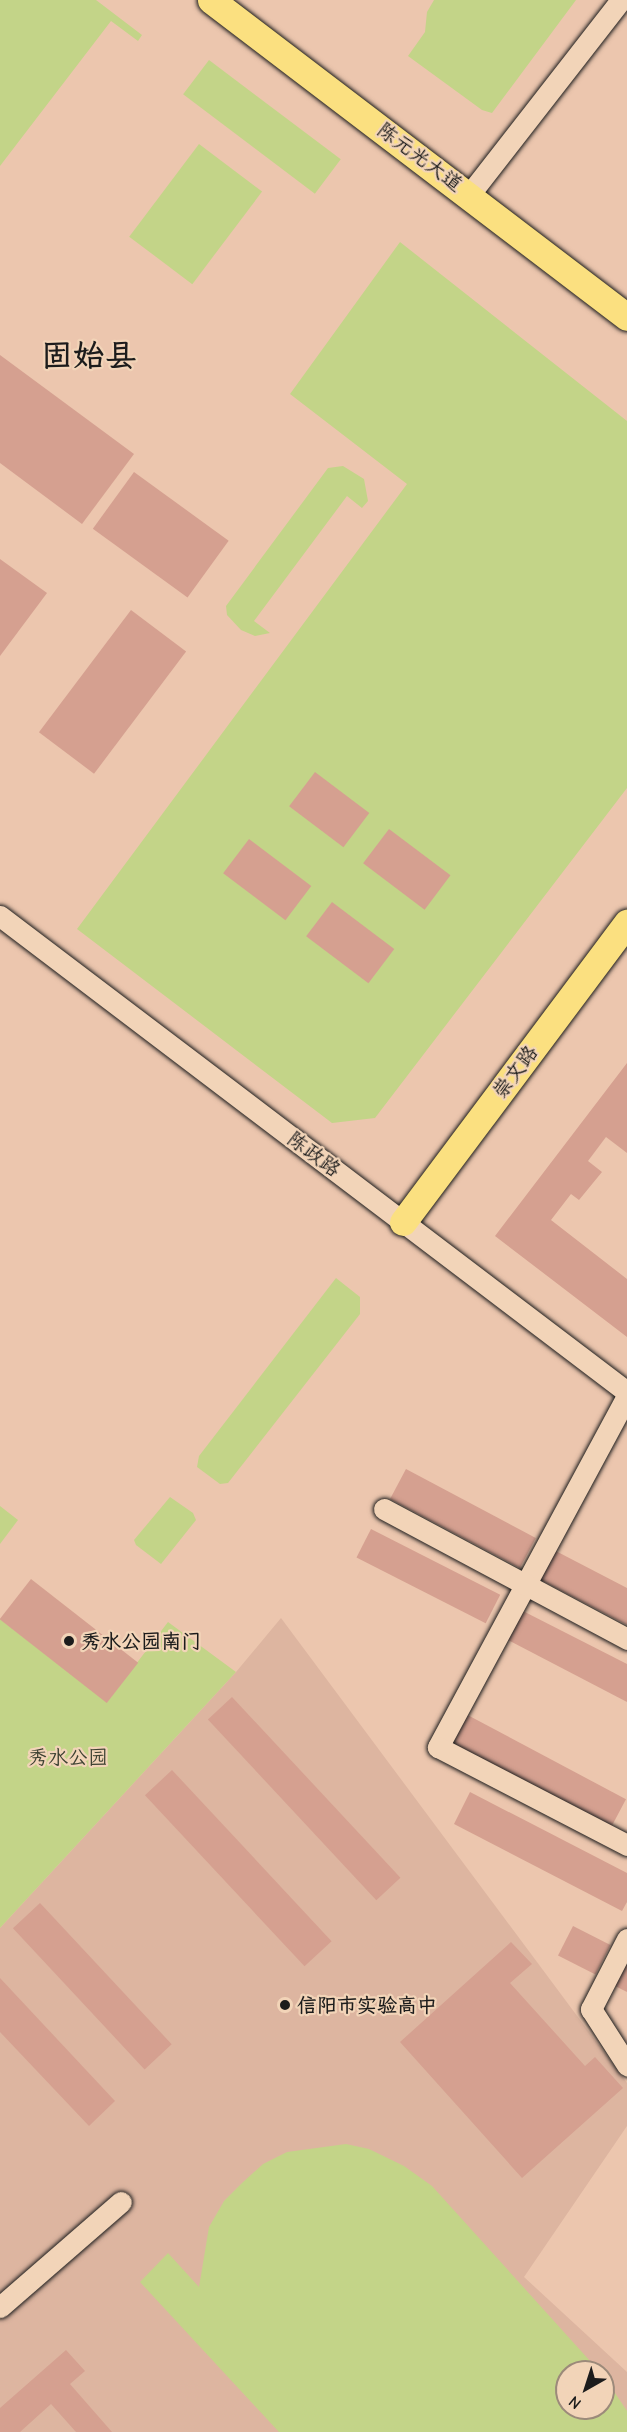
<!DOCTYPE html>
<meta charset="utf-8">
<style>
body{margin:0}
#map{position:relative;width:627px;height:2432px;overflow:hidden;background:#ecc6ae;font-family:"Comic Neue","LXGW WenKai TC",sans-serif}
div>[style]{position:absolute}
.built>*{inset:0;background:#ddb5a0}
.green>*{inset:0;background:#c3d488;transform-origin:0 0}
.building>*{inset:0;background:#d5a090;transform-origin:0 0}
.roads{filter:drop-shadow(0 0 2px #1c1c1c) drop-shadow(0 0 2px #1c1c1c)}
.minor>*{height:21px;margin:-10.5px;padding:0 10.5px;transform-origin:10.5px;border-radius:10.5px;background:#f2d4b8}
.major>*{height:27px;margin:-13.5px;padding:0 13.5px;transform-origin:13.5px;border-radius:13.5px;background:#fbe080}
.dots>*{width:16px;height:16px;translate:-50% -50%;box-sizing:border-box;border:3px solid #f2d4b8;border-radius:50%}
span{translate:-50% -50%;white-space:nowrap;text-align:center;line-height:1.15;-webkit-text-stroke:4.5px #f2d4b8;paint-order:stroke}
.street-label{font-size:20px;color:#1c1c1c}
.poi-label{font-size:20px;color:#1c1c1c;font-weight:700}
.left{translate:0 -50%;text-align:left}
.park-label{font-size:20px;color:#3d4132}
.town-label{font-size:32px;color:#1c1c1c;font-weight:700}
.north{position:absolute;left:555px;top:2360px;width:60px;height:60px;box-sizing:border-box;background:#f2d4b8;border:2px solid #9c8a7a;border-radius:50%;rotate:219deg;font-size:16px;font-weight:700;line-height:24px;text-align:center;color:#1c1c1c}
.north::after{content:'';display:block;margin:auto;width:21px;height:27px;background:#1c1c1c;clip-path:polygon(50% 0,100% 100%,50% 72%,0 100%)}
</style>
<div id="map">
<div class="built">
<div style="clip-path:polygon(evenodd,281px 1618px,627px 2083px,627px 2126px,524px 2277px,627px 2372px,627px 2432px,0 2432px,0 1928px,236px 1672px,281px 1618px,567px 2372px,603px 2372px,603px 2408px,567px 2408px,567px 2372px)"></div>
</div>
<div class="green">
<div style="clip-path:polygon(0 0,96px 0,142px 35px,138px 41px,111px 21px,0 166px)"></div>
<div style="clip-path:polygon(434px 0,576px 0,492px 113px,482px 110px,408px 56px,425px 32px,427px 12px)"></div>
<div style="left:209px;top:60px;width:165px;height:43px;rotate:37deg"></div>
<div style="left:199px;top:144px;width:79px;height:116px;rotate:37deg"></div>
<div style="clip-path:polygon(400px 242px,627px 421px,627px 788px,375px 1118px,332px 1123px,77px 929px,407px 484px,290px 394px)"></div>
<div style="clip-path:polygon(343px 466px,364px 479px,368px 501px,362px 508px,347px 496px,254px 621px,270px 633px,255px 636px,241px 630px,227px 615px,226px 606px,328px 468px)"></div>
<div style="clip-path:polygon(336px 1278px,360px 1297px,360px 1314px,228px 1483px,220px 1484px,197px 1467px,199px 1456px)"></div>
<div style="clip-path:polygon(170px 1497px,193px 1513px,196px 1520px,161px 1564px,136px 1545px,134px 1540px)"></div>
<div style="clip-path:polygon(0 1506px,18px 1520px,0 1544px)"></div>
<div style="clip-path:polygon(0 1619px,107px 1702px,168px 1622px,236px 1672px,0 1928px)"></div>
<div style="clip-path:polygon(346px 2144px,369px 2149px,404px 2166px,432px 2186px,600px 2372px,567px 2372px,567px 2408px,603px 2408px,603px 2375px,627px 2411px,627px 2432px,279px 2432px,140px 2282px,168px 2253px,199px 2287px,209px 2227px,224px 2201px,242px 2183px,263px 2164px,287px 2152px)"></div>
</div>
<div class="building">
<div style="clip-path:polygon(0 355px,134px 454px,82px 524px,0 463px)"></div>
<div style="left:134px;top:472px;width:117px;height:70px;rotate:36deg"></div>
<div style="clip-path:polygon(0 559px,47px 593px,0 656px)"></div>
<div style="left:131px;top:610px;width:69px;height:153px;rotate:37deg"></div>
<div style="left:315px;top:772px;width:68px;height:43px;rotate:37deg"></div>
<div style="left:389px;top:829px;width:77px;height:43px;rotate:37deg"></div>
<div style="left:249px;top:839px;width:78px;height:43px;rotate:37deg"></div>
<div style="left:332px;top:902px;width:78px;height:43px;rotate:37deg"></div>
<div style="clip-path:polygon(627px 1063px,627px 1153px,606px 1137px,588px 1161px,602px 1172px,579px 1200px,571px 1194px,551px 1220px,627px 1279px,627px 1337px,495px 1236px)"></div>
<div style="left:406px;top:1469px;width:147px;height:34px;rotate:28deg"></div>
<div style="left:371px;top:1529px;width:145px;height:32px;rotate:27deg"></div>
<div style="clip-path:polygon(550px 1548px,627px 1588px,627px 1625px,535px 1577px)"></div>
<div style="left:31px;top:1579px;width:136px;height:51px;rotate:38deg"></div>
<div style="clip-path:polygon(517px 1608px,627px 1664px,627px 1702px,502px 1637px)"></div>
<div style="left:232px;top:1697px;width:247px;height:33px;rotate:47deg"></div>
<div style="left:460px;top:1711px;width:188px;height:36px;rotate:28deg"></div>
<div style="left:172px;top:1770px;width:234px;height:37px;rotate:47deg"></div>
<div style="clip-path:polygon(470px 1792px,627px 1873px,627px 1902px,622px 1911px,454px 1824px)"></div>
<div style="left:40px;top:1903px;width:193px;height:37px;rotate:47deg"></div>
<div style="left:573px;top:1926px;width:42px;height:33px;rotate:27deg"></div>
<div style="clip-path:polygon(511px 1942px,532px 1964px,510px 1983px,585px 2066px,595px 2057px,623px 2088px,522px 2178px,400px 2042px)"></div>
<div style="clip-path:polygon(627px 1954px,627px 1992px,607px 1982px)"></div>
<div style="clip-path:polygon(0 1978px,115px 2101px,89px 2126px,0 2032px)"></div>
<div style="clip-path:polygon(66px 2350px,85px 2371px,70px 2384px,112px 2432px,76px 2432px,51px 2404px,20px 2432px,0 2432px,0 2408px)"></div>
</div>
<div class="roads">
<div class="minor">
<div style="left:469px;top:195px;width:247px;rotate:-52.1deg"></div>
<div style="left:0;top:916px;width:787px;rotate:37.2deg"></div>
<div style="left:627px;top:1396px;width:399px;rotate:118.3deg"></div>
<div style="left:438px;top:1747px;width:213px;rotate:27.4deg"></div>
<div style="left:384px;top:1509px;width:276px;rotate:28.1deg"></div>
<div style="left:627px;top:1939px;width:79px;rotate:117.2deg"></div>
<div style="left:591px;top:2009px;width:67px;rotate:57.3deg"></div>
<div style="left:0;top:2307px;width:160px;rotate:-41deg"></div>
</div>
<div class="major">
<div style="left:211px;top:0;width:523px;rotate:37.31deg"></div>
<div style="left:403px;top:1222px;width:374px;rotate:-53.2deg"></div>
</div>
</div>
<div class="dots">
<div style="left:69px;top:1641px;background:#1c1c1c"></div>
<div style="left:285px;top:2005px;background:#1c1c1c"></div>
</div>
<div class="street-label">
<span style="left:420px;top:157px;rotate:37deg">陈元光大道</span>
<span style="left:515px;top:1072px;rotate:-53deg">崇文路</span>
<span style="left:314px;top:1154px;rotate:37deg">陈政路</span>
</div>
<div class="poi-label">
<span class="left" style="left:81px;top:1641px">秀水公园南门</span>
<span class="left" style="left:297px;top:2005px">信阳市实验高中</span>
</div>
<div class="park-label">
<span style="left:68px;top:1757px">秀水公园</span>
</div>
<div class="town-label">
<span style="left:89px;top:356px">固始县</span>
</div>
<div class="north">N</div>
</div>
